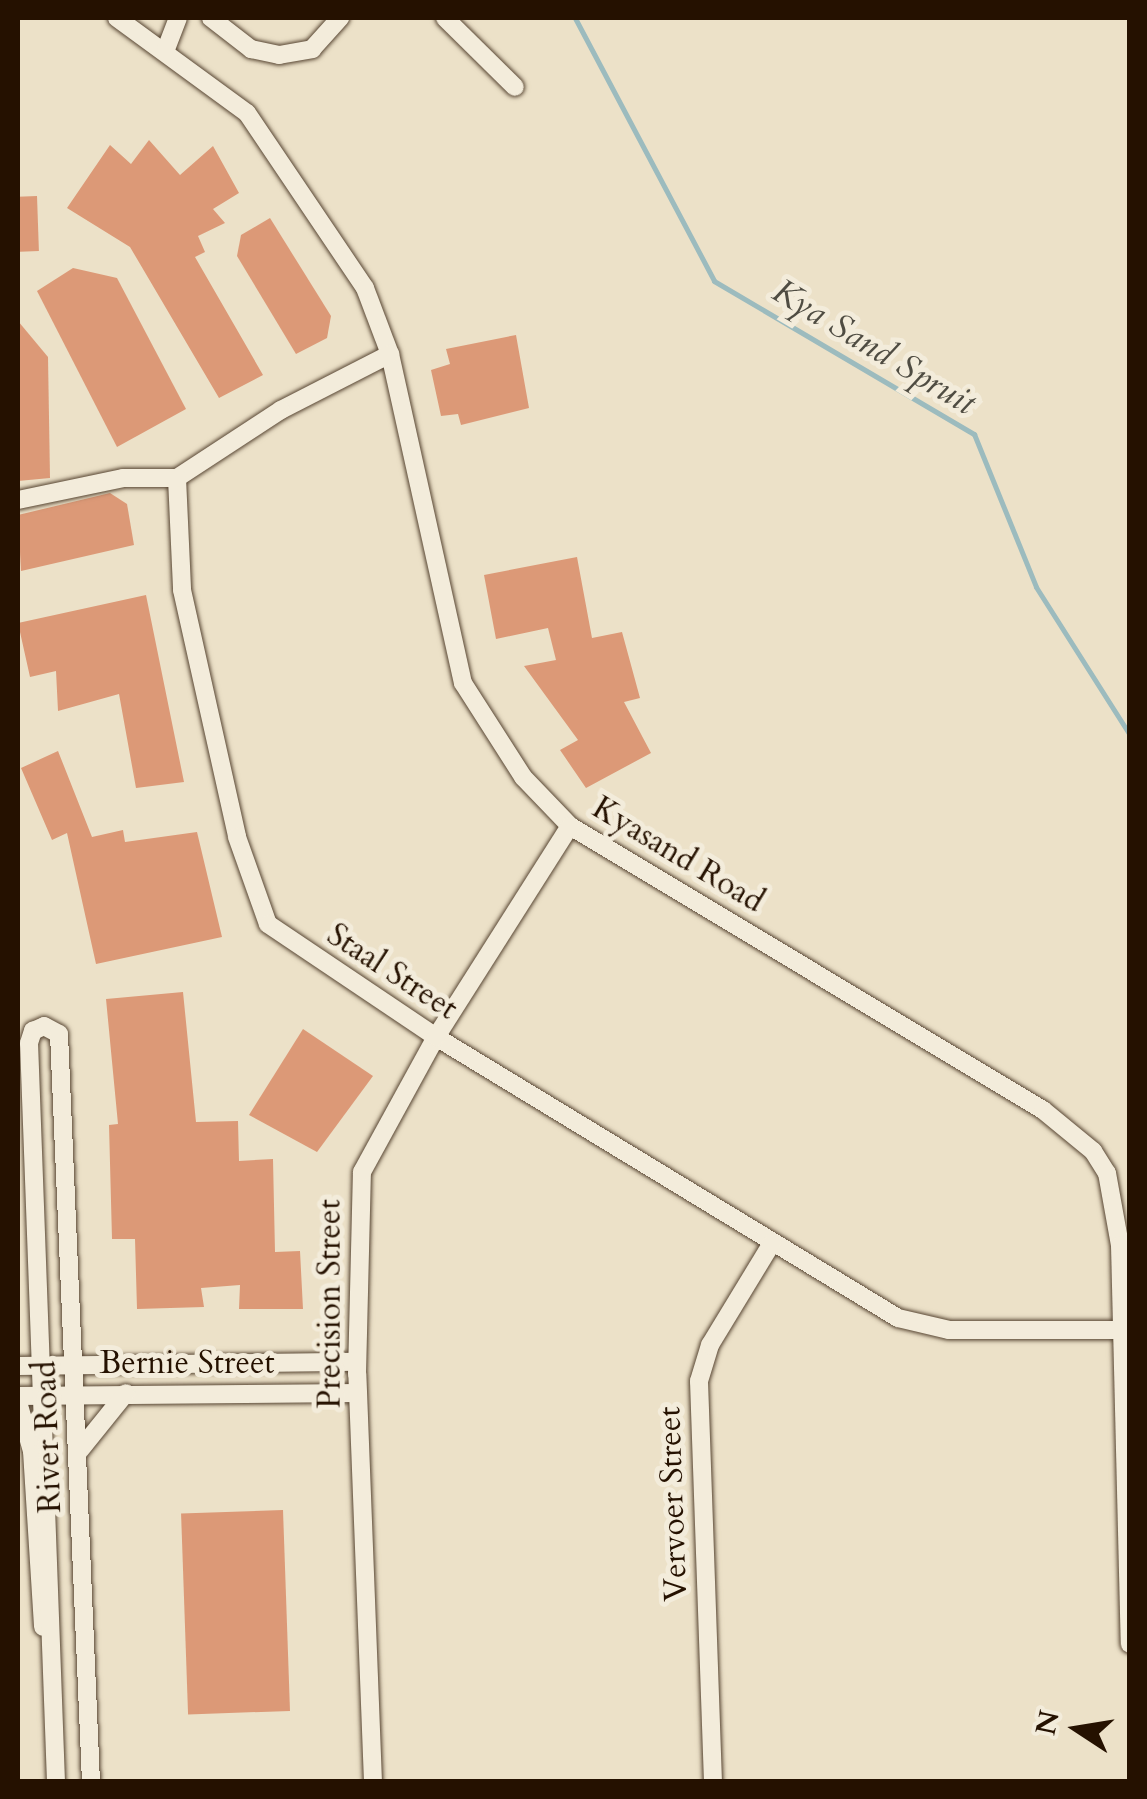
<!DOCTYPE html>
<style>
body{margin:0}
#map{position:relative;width:1147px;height:1799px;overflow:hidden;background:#ece1c8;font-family:Cardo,serif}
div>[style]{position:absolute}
.stream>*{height:5px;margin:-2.5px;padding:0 2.5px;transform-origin:2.5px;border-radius:2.5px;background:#9cbbbe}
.building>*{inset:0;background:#dc9977;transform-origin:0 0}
.roads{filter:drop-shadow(0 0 2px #574532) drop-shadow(0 0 2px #574532)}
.minor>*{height:18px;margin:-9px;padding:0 9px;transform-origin:9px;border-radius:9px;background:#f3ecdb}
span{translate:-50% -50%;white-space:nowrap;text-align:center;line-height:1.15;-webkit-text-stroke:10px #f3ecdb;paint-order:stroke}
.street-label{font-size:32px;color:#251100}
.water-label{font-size:35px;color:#4f4c42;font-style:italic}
.frame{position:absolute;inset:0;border:20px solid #251100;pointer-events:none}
.north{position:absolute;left:1027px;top:1679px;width:100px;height:100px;-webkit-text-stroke:8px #f3ecdb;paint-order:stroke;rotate:282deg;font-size:28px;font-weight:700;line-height:40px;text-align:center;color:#251100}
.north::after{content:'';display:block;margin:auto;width:35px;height:45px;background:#251100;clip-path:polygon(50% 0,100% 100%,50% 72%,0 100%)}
</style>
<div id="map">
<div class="stream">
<div style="left:575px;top:18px;width:297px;rotate:62.1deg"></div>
<div style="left:714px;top:281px;width:302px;rotate:30.5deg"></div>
<div style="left:974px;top:434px;width:165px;rotate:67.9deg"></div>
<div style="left:1036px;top:587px;width:175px;rotate:57.6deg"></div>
</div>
<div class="building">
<div style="clip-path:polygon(149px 140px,180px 175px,213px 146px,239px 193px,213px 209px,225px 223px,198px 236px,205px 252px,195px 257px,263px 375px,219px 398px,130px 247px,67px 208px,110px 145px,131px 164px)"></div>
<div style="left:37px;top:196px;width:55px;height:19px;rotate:88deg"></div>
<div style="clip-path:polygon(270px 218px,331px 316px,327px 338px,296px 354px,237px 256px,241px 235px)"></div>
<div style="clip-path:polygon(73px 268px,117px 278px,186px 409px,117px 447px,37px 291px)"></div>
<div style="clip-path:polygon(18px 321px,48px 357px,50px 478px,18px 481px)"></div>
<div style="clip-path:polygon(516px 335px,529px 408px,461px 425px,458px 414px,441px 416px,431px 370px,450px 364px,446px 349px)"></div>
<div style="clip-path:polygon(110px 493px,127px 504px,134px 545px,21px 571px,18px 515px)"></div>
<div style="clip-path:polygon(577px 557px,592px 638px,622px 632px,640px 698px,624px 702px,651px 753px,586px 788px,560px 750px,578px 740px,524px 666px,556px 660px,548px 628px,496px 639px,484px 575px)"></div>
<div style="clip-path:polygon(146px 595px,184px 782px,136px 788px,119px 694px,58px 711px,56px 671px,30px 677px,18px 623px)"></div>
<div style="clip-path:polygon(58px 751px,92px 837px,123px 830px,125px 842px,197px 832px,222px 937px,96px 964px,67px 833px,52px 840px,21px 768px)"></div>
<div style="clip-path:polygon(183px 992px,196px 1122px,238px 1121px,239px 1161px,273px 1159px,275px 1252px,300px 1251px,303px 1309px,239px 1309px,240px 1285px,201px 1288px,204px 1307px,137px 1309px,135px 1239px,112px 1239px,109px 1125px,118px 1124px,106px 999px)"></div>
<div style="clip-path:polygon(303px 1029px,373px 1076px,317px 1152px,249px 1115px)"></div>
<div style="left:283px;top:1510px;width:201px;height:102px;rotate:88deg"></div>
</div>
<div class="roads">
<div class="minor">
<div style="left:117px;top:18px;width:161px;rotate:36.2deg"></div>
<div style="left:247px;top:113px;width:211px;rotate:56deg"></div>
<div style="left:365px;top:288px;width:71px;rotate:69.3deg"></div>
<div style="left:390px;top:354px;width:337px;rotate:77.5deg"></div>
<div style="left:463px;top:683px;width:112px;rotate:57.4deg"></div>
<div style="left:523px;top:777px;width:68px;rotate:46.2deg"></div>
<div style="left:570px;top:826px;width:552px;rotate:30.98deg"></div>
<div style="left:1043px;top:1110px;width:65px;rotate:39.4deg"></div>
<div style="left:1093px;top:1151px;width:26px;rotate:58deg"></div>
<div style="left:1107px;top:1173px;width:73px;rotate:79.8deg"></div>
<div style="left:1120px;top:1245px;width:399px;rotate:88.6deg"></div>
<div style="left:211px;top:18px;width:51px;rotate:37.8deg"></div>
<div style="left:251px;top:49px;width:29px;rotate:12deg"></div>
<div style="left:279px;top:55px;width:34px;rotate:-10deg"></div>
<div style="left:312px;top:49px;width:42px;rotate:-47.9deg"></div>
<div style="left:445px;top:18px;width:98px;rotate:44.6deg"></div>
<div style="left:166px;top:49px;width:33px;rotate:-69deg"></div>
<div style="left:390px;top:354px;width:123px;rotate:152.8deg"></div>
<div style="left:281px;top:410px;width:124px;rotate:146.8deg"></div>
<div style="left:177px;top:478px;width:112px;rotate:87.4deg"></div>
<div style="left:182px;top:590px;width:253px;rotate:77.4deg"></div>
<div style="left:237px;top:837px;width:92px;rotate:70.4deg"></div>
<div style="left:268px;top:924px;width:202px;rotate:33.9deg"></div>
<div style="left:436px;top:1037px;width:541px;rotate:31.31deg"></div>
<div style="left:898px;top:1318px;width:52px;rotate:13.2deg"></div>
<div style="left:949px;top:1330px;width:170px"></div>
<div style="left:18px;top:500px;width:107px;rotate:-11.8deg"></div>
<div style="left:123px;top:478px;width:54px"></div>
<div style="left:18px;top:1366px;width:339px;rotate:-0.7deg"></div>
<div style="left:18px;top:1396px;width:340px;rotate:-0.5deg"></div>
<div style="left:18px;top:1402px;width:51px;rotate:74.1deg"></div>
<div style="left:32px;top:1451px;width:176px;rotate:86.4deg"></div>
<div style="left:80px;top:1450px;width:73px;rotate:-51.1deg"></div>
<div style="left:56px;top:1782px;width:739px;rotate:-92.09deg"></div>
<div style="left:29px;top:1043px;width:13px;rotate:-72deg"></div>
<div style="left:33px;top:1031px;width:12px;rotate:-24deg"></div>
<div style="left:44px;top:1026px;width:17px;rotate:28deg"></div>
<div style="left:59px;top:1034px;width:749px;rotate:87.55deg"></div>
<div style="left:373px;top:1782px;width:408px;rotate:-92.2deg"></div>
<div style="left:357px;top:1374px;width:202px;rotate:-88.6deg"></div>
<div style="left:362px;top:1172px;width:154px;rotate:-61.3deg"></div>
<div style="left:436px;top:1037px;width:250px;rotate:-57.6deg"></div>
<div style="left:713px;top:1782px;width:401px;rotate:-92deg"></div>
<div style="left:699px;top:1381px;width:38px;rotate:-73deg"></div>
<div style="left:710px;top:1345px;width:119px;rotate:-58.7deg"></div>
</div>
</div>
<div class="street-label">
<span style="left:678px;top:855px;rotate:31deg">Kyasand Road</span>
<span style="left:392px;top:972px;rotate:33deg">Staal Street</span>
<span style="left:330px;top:1304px;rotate:-90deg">Precision Street</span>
<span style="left:187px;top:1363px">Bernie Street</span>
<span style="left:48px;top:1437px;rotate:-92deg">River Road</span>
<span style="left:673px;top:1504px;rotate:-92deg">Vervoer Street</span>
</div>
<div class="water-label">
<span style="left:874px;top:347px;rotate:31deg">Kya Sand Spruit</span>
</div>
<div class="frame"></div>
<div class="north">N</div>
</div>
